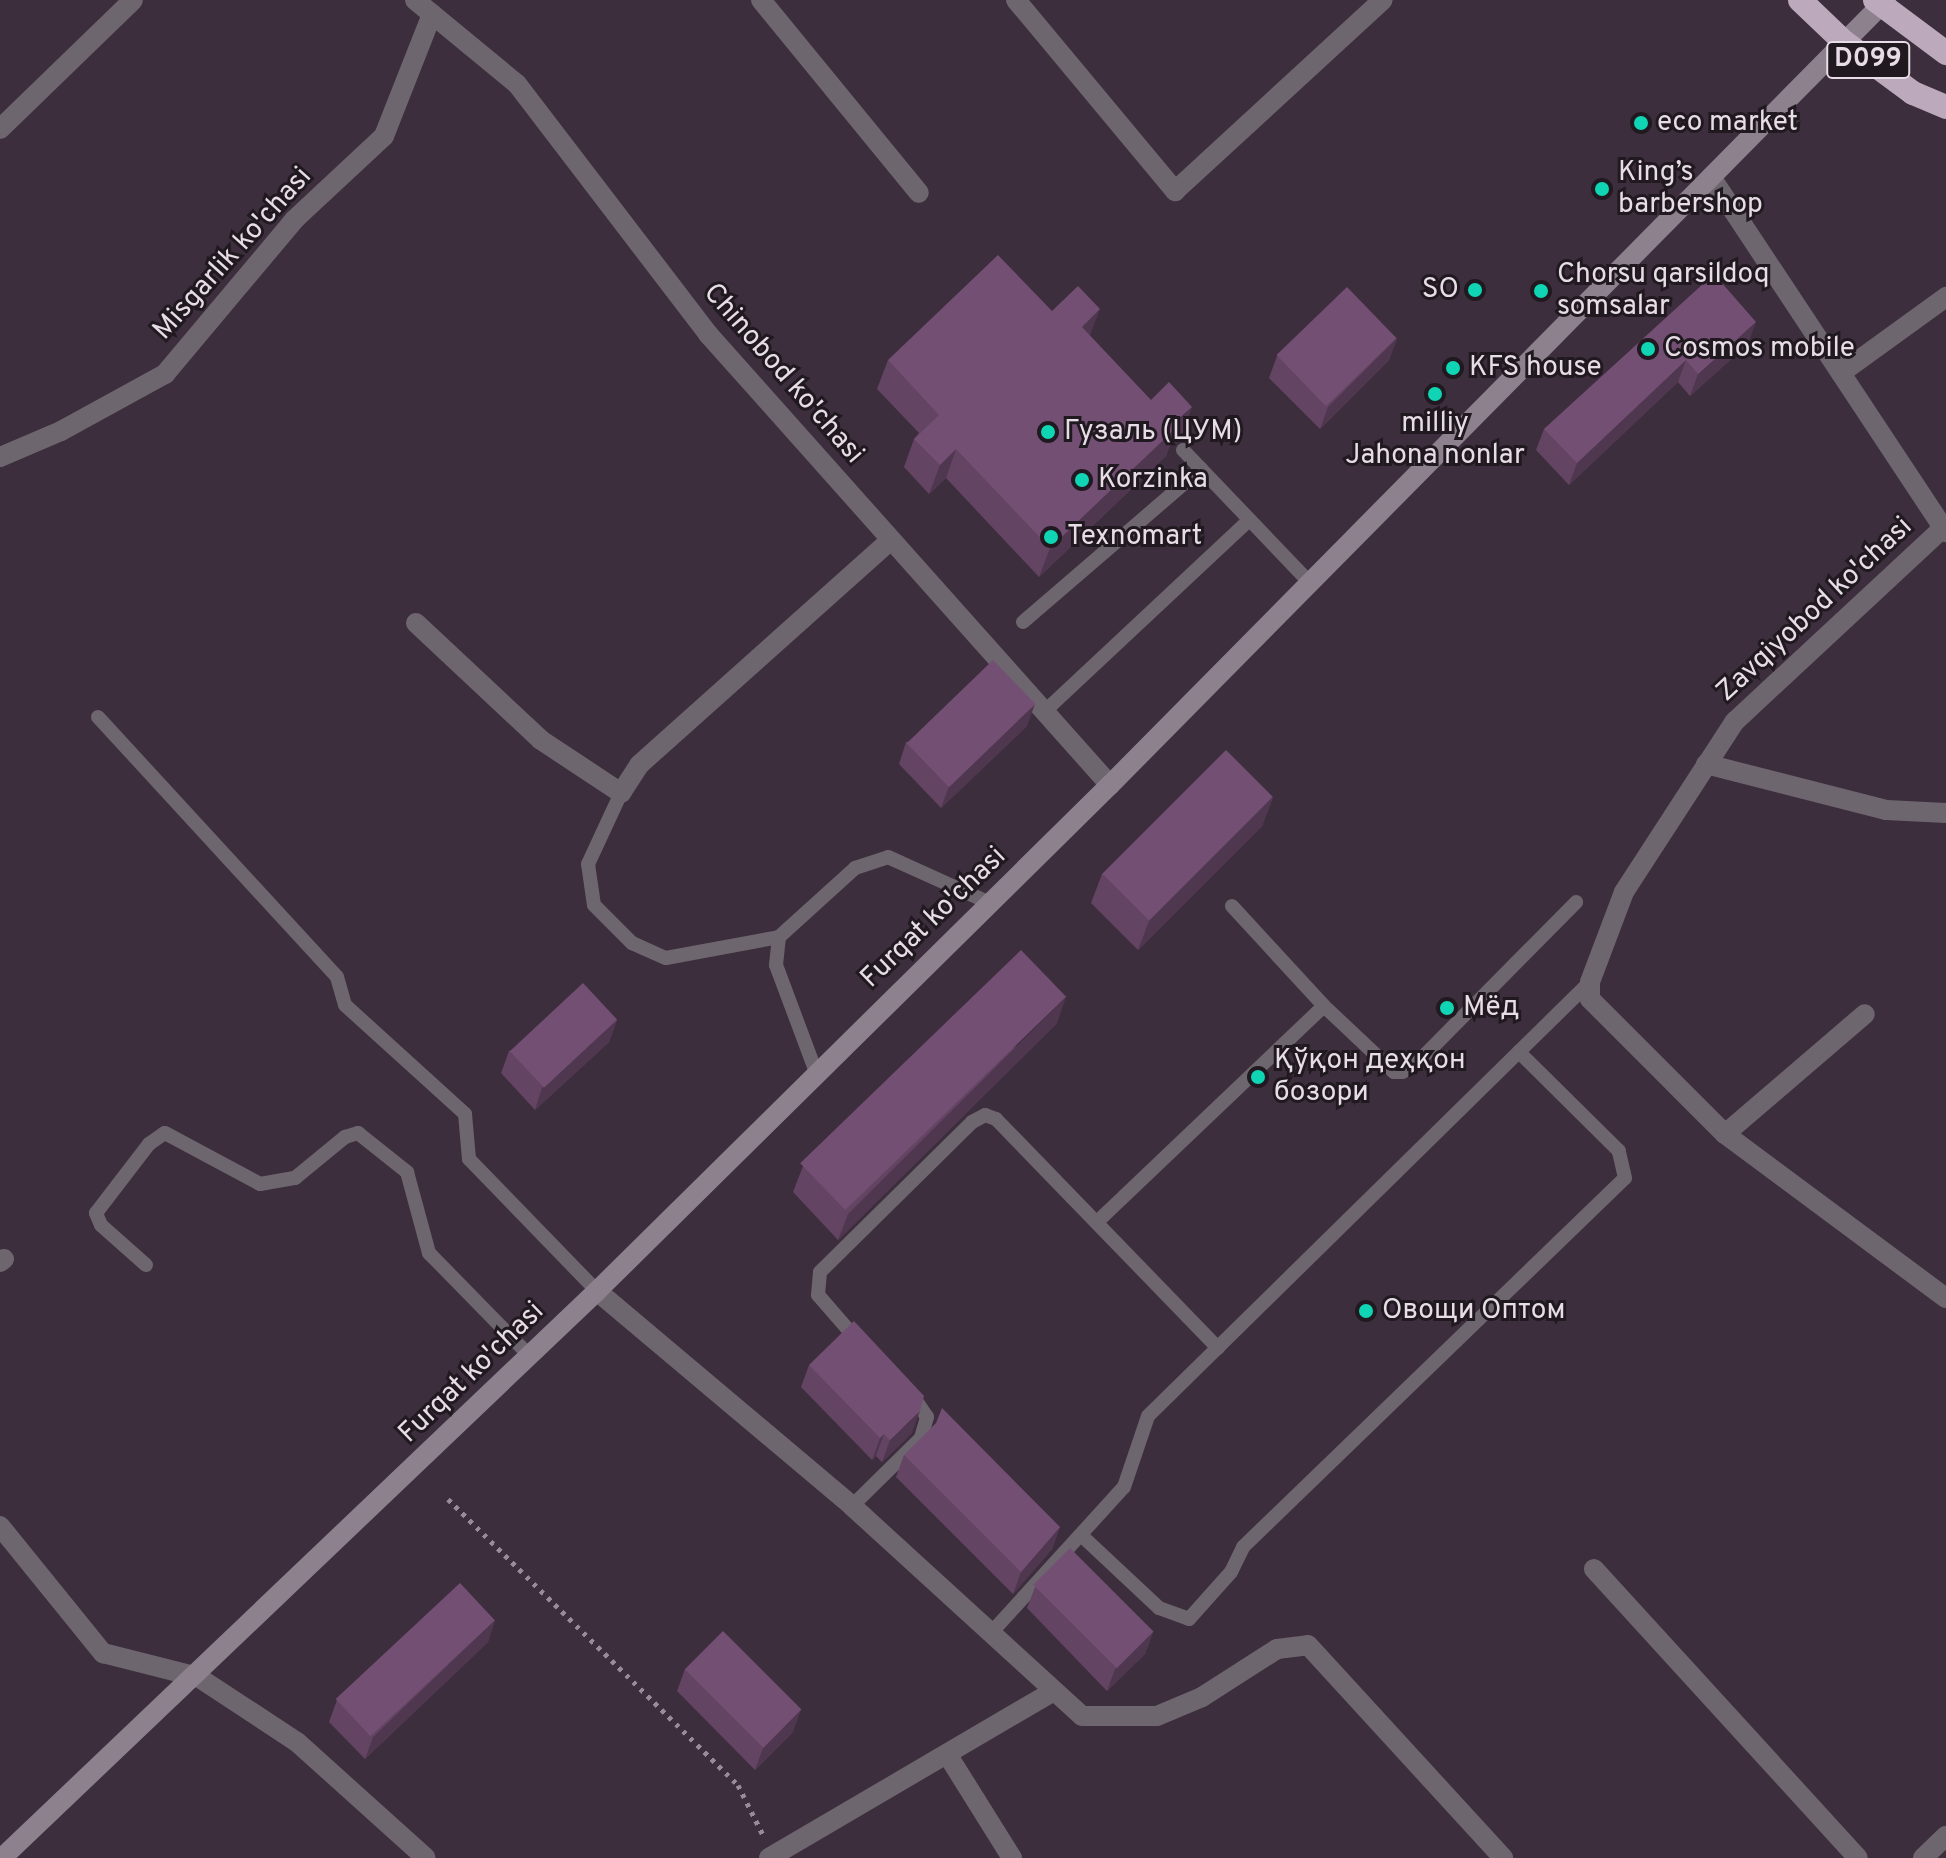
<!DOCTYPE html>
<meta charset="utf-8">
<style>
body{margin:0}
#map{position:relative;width:1946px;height:1858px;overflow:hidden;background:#3d2e3d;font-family:Overpass,sans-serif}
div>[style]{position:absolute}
.path>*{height:5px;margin-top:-2.5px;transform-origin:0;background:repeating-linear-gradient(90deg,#988c98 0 4px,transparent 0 10px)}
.lane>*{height:14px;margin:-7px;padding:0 7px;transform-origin:7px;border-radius:7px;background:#6e666e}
.street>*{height:20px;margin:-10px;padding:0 10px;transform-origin:10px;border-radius:10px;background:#6e666e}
.secondary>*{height:20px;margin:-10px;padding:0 10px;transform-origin:10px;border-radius:10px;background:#8e818e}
.highway>*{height:24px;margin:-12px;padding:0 12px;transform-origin:12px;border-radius:12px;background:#bcaabc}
.wall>*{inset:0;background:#634463}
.shaded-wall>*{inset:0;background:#503750}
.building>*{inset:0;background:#734f73;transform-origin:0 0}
.dots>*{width:22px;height:22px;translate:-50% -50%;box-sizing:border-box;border:4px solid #201920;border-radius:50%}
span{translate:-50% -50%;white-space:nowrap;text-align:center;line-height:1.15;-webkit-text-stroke:6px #201920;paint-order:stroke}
.shield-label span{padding:2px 6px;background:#201920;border:2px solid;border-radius:6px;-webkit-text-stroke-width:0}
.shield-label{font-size:26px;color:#e7dde7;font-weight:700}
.poi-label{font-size:28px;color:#e7dde7}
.left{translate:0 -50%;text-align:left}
.right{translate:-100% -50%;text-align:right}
.street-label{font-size:28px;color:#e7dde7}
</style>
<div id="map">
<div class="path">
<div style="left:448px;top:1499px;width:407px;rotate:44.6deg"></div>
<div style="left:738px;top:1785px;width:56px;rotate:63.4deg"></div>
</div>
<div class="lane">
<div style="left:1183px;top:450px;width:182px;rotate:46.3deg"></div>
<div style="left:1023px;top:622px;width:235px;rotate:-40.7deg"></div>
<div style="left:1044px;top:712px;width:281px;rotate:-43.1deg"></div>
<div style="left:98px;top:717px;width:353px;rotate:47.4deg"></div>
<div style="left:337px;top:977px;width:29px;rotate:74deg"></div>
<div style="left:345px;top:1005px;width:162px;rotate:42.2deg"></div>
<div style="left:465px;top:1114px;width:45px;rotate:84.9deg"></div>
<div style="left:469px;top:1159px;width:184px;rotate:45.9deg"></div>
<div style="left:621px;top:793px;width:78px;rotate:114.9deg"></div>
<div style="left:588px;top:864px;width:41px;rotate:81.7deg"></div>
<div style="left:594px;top:905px;width:54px;rotate:45deg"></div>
<div style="left:632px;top:943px;width:37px;rotate:24deg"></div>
<div style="left:666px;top:958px;width:115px;rotate:-10.5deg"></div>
<div style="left:1232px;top:906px;width:136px;rotate:47.4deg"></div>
<div style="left:1324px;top:1006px;width:96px;rotate:43.3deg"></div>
<div style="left:1394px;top:1072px;width:8px"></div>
<div style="left:1402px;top:1072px;width:12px;rotate:-24deg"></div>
<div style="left:1413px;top:1067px;width:232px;rotate:-45.3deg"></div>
<div style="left:816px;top:1072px;width:114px;rotate:-110.5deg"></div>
<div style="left:776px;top:965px;width:28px;rotate:-84deg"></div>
<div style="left:779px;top:937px;width:103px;rotate:-42.2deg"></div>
<div style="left:855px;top:868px;width:35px;rotate:-18deg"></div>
<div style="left:888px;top:857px;width:112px;rotate:24.3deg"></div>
<div style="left:1097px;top:1222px;width:313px;rotate:-43.6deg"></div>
<div style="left:146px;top:1265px;width:60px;rotate:-138.4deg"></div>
<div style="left:101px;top:1225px;width:13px;rotate:-113deg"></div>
<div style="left:96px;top:1213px;width:87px;rotate:-52.5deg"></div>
<div style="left:149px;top:1144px;width:19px;rotate:-35deg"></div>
<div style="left:165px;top:1133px;width:108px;rotate:28.2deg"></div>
<div style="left:260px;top:1184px;width:36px;rotate:-10deg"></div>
<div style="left:295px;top:1178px;width:65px;rotate:-39.4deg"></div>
<div style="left:345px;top:1137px;width:14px;rotate:-17deg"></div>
<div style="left:358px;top:1133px;width:63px;rotate:38.5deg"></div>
<div style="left:407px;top:1172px;width:84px;rotate:74.8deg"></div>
<div style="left:429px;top:1253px;width:144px;rotate:45.6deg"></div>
<div style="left:858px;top:1341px;width:61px;rotate:-131deg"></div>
<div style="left:818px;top:1295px;width:23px;rotate:-85deg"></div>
<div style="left:820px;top:1272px;width:214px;rotate:-44.6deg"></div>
<div style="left:972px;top:1122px;width:15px;rotate:-28deg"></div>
<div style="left:985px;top:1115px;width:12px;rotate:20deg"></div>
<div style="left:996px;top:1119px;width:319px;rotate:45.9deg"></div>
<div style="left:852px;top:1506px;width:97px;rotate:-44.6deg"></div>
<div style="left:921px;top:1438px;width:22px;rotate:-74deg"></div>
<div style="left:927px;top:1417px;width:30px;rotate:-124deg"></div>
<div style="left:1081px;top:1535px;width:107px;rotate:43.1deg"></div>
<div style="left:1159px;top:1608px;width:32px;rotate:20deg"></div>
<div style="left:1189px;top:1619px;width:63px;rotate:-48.2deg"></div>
<div style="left:1231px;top:1572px;width:28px;rotate:-64deg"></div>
<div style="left:1243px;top:1547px;width:531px;rotate:-44.01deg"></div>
<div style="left:1625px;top:1178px;width:28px;rotate:-103deg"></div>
<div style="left:1619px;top:1151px;width:141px;rotate:-135.3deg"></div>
<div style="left:991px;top:1633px;width:197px;rotate:-47.7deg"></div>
<div style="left:1124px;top:1487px;width:75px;rotate:-71.3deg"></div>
<div style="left:1148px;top:1416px;width:619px;rotate:-44.48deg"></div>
</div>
<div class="street">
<div style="left:415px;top:0;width:132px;rotate:39.5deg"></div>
<div style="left:517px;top:84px;width:315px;rotate:52.6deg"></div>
<div style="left:708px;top:334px;width:604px;rotate:48.29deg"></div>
<div style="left:761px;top:0;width:249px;rotate:50.7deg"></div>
<div style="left:1016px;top:0;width:249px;rotate:50.2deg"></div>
<div style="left:1175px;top:191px;width:282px;rotate:-42.6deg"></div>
<div style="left:0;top:129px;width:185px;rotate:-44.1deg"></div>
<div style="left:1711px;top:177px;width:426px;rotate:56.5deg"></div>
<div style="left:1841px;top:373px;width:130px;rotate:-35.9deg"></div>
<div style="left:0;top:457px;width:66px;rotate:-23.1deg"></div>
<div style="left:61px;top:431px;width:119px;rotate:-28.7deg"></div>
<div style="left:165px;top:374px;width:201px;rotate:-50deg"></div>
<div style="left:294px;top:220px;width:123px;rotate:-43deg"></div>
<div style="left:384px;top:136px;width:131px;rotate:-68.5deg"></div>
<div style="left:1943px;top:528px;width:284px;rotate:137.1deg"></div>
<div style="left:1735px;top:721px;width:204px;rotate:123deg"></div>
<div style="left:1624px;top:892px;width:96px;rotate:110.7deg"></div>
<div style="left:1590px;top:982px;width:17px;rotate:90deg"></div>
<div style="left:1590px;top:999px;width:191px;rotate:45deg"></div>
<div style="left:1725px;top:1134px;width:275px;rotate:36.6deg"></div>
<div style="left:416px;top:623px;width:171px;rotate:43.1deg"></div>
<div style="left:541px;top:740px;width:96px;rotate:33.5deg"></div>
<div style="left:621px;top:793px;width:33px;rotate:-57deg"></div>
<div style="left:639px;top:765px;width:338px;rotate:-41.8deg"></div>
<div style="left:1706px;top:764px;width:186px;rotate:14.3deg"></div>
<div style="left:1886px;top:810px;width:60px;rotate:2.9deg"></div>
<div style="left:1725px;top:1134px;width:184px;rotate:-40.6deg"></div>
<div style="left:0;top:1262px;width:5px;rotate:-37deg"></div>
<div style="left:597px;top:1291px;width:334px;rotate:40.1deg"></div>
<div style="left:852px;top:1506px;width:311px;rotate:42.4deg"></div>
<div style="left:1082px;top:1716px;width:75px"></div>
<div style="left:1157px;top:1716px;width:49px;rotate:-22.9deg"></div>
<div style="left:1202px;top:1697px;width:89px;rotate:-32.6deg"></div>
<div style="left:1277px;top:1649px;width:31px;rotate:-7deg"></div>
<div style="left:1308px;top:1645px;width:289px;rotate:47.5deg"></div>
<div style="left:0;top:1526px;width:164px;rotate:51deg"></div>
<div style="left:103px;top:1653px;width:98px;rotate:14.2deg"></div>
<div style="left:198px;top:1677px;width:118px;rotate:33.3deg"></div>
<div style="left:297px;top:1742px;width:173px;rotate:42deg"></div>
<div style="left:1594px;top:1569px;width:391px;rotate:47.6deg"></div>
<div style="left:947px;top:1754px;width:123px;rotate:58deg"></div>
<div style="left:769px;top:1858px;width:330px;rotate:-30.4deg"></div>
<div style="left:1923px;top:1858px;width:32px;rotate:-44deg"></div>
</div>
<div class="secondary">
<div style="left:2px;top:1858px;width:822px;rotate:-43.62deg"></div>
<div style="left:597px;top:1291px;width:721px;rotate:-44.61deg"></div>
<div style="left:1110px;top:785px;width:1104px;rotate:-45.33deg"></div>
</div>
<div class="highway">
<div style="left:1800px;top:0;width:61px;rotate:43.7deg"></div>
<div style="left:1844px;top:42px;width:86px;rotate:36.5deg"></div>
<div style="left:1913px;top:93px;width:36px;rotate:23deg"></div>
<div style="left:1875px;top:0;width:89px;rotate:36.7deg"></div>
</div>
<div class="wall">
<div style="clip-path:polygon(1714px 274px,1748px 344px,1690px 396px,1678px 382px,1569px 485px,1536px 450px,1544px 429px)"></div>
<div style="clip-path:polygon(1052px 311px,1090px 336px,1182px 435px,1169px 447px,1166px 456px,1039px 577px,946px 478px,929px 494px,904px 467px,914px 439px,919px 433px,877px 389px,888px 360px)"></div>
<div style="clip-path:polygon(1397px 338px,1389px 360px,1320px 429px,1269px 378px,1277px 356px)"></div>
<div style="clip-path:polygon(1027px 726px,941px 808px,899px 764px,906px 742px)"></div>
<div style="clip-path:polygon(1273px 797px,1262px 826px,1138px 950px,1091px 903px,1102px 874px)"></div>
<div style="clip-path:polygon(617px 1020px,609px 1042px,535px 1110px,501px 1073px,509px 1051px)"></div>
<div style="clip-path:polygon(1057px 1023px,838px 1240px,793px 1192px,803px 1166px)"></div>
<div style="clip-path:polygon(809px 1365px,912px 1433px,882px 1462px,876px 1456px,872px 1460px,801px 1387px)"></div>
<div style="clip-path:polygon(904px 1455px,1060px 1527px,1052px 1549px,1013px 1594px,896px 1477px)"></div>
<div style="clip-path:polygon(1035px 1587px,1153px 1632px,1145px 1654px,1107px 1691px,1027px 1608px)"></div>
<div style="clip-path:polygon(495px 1620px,488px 1642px,365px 1759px,329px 1722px,337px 1700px)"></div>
<div style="clip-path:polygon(685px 1669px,793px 1732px,755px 1770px,677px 1691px)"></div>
</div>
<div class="shaded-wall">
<div style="clip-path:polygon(1100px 309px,1089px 338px,1082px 327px)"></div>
<div style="clip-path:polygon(1756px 322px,1748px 344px,1690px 396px,1698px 374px)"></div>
<div style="clip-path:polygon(1397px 338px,1389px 360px,1320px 429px,1328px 407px)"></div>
<div style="clip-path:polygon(1686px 360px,1678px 382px,1569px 485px,1577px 463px)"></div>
<div style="clip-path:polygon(1192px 407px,1182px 435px,1169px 447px,1166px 456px,1039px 577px,1050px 548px)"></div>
<div style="clip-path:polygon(956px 449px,946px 478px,929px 494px,940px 465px)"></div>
<div style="clip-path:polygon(1035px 704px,1027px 726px,941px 808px,949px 786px)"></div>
<div style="clip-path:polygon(1273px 797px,1262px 826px,1138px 950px,1149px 921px)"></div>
<div style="clip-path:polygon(1066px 997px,1057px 1023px,838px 1240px,848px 1214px)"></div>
<div style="clip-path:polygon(617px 1020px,609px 1042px,535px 1110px,542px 1088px)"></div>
<div style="clip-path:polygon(920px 1411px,912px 1433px,882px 1462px,890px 1440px)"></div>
<div style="clip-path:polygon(884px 1434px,876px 1456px,872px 1460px,880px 1438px)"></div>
<div style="clip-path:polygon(1060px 1527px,1052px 1549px,1013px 1594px,1021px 1572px)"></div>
<div style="clip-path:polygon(495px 1620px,488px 1642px,365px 1759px,373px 1737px)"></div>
<div style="clip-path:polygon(1153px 1632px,1145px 1654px,1107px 1691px,1115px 1669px)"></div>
<div style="clip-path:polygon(801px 1710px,793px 1732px,755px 1770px,763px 1748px)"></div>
</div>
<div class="building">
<div style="clip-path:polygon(998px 255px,1052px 311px,1078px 286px,1100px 309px,1082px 327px,1151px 400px,1169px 382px,1192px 407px,1173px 424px,1177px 427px,1050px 548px,956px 449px,940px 465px,914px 439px,939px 415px,888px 360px)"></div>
<div style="clip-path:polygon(1714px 274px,1756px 322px,1698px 374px,1686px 360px,1577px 463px,1544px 429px)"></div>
<div style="left:1347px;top:287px;width:71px;height:98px;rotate:46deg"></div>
<div style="left:993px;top:660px;width:61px;height:120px;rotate:46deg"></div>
<div style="left:1226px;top:750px;width:66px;height:175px;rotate:45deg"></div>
<div style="left:1021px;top:950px;width:65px;height:307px;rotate:46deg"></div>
<div style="left:583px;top:983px;width:50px;height:100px;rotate:47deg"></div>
<div style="clip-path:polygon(854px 1321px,924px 1396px,920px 1411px,890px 1440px,884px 1434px,880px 1438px,809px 1365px)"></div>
<div style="clip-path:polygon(942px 1408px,1060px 1527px,1021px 1572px,904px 1455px,936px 1423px)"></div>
<div style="left:1070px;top:1548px;width:118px;height:52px;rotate:45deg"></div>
<div style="left:460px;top:1583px;width:51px;height:170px;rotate:47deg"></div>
<div style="left:723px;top:1631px;width:111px;height:54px;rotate:45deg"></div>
</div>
<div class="dots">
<div style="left:1641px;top:123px;background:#10d5b4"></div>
<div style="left:1602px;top:189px;background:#10d5b4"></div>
<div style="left:1475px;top:290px;background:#10d5b4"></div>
<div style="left:1541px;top:291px;background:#10d5b4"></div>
<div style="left:1648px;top:349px;background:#10d5b4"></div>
<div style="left:1453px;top:368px;background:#10d5b4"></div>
<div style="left:1435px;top:394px;background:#10d5b4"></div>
<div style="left:1048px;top:432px;background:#10d5b4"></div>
<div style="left:1082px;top:480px;background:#10d5b4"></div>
<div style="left:1051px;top:537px;background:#10d5b4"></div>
<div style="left:1447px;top:1008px;background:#10d5b4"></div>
<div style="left:1258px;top:1077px;background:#10d5b4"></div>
<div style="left:1366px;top:1311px;background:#10d5b4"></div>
</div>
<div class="shield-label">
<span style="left:1868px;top:60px">D099</span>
</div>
<div class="poi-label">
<span class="left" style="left:1657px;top:123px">eco market</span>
<span class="left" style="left:1618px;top:189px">King’s<br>barbershop</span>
<span class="left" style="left:1557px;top:291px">Chorsu qarsildoq<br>somsalar</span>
<span class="right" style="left:1459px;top:290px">SO</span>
<span class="left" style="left:1664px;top:349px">Cosmos mobile</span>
<span class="left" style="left:1469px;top:368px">KFS house</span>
<span style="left:1435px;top:440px">milliy<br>Jahona nonlar</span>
<span class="left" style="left:1064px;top:432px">Гузаль (ЦУМ)</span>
<span class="left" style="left:1098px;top:480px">Korzinka</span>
<span class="left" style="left:1067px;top:537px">Texnomart</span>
<span class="left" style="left:1463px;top:1008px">Мёд</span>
<span class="left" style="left:1274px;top:1077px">Қўқон деҳқон<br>бозори</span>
<span class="left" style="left:1382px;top:1311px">Овощи Оптом</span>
</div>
<div class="street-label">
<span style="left:233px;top:254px;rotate:-48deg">Misgarlik ko'chasi</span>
<span style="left:783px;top:374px;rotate:49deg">Chinobod ko'chasi</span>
<span style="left:1815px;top:610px;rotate:-43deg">Zavqiyobod ko'chasi</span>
<span style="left:934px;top:918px;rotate:-44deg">Furqat ko'chasi</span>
<span style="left:472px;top:1373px;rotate:-44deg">Furqat ko'chasi</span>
</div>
</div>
